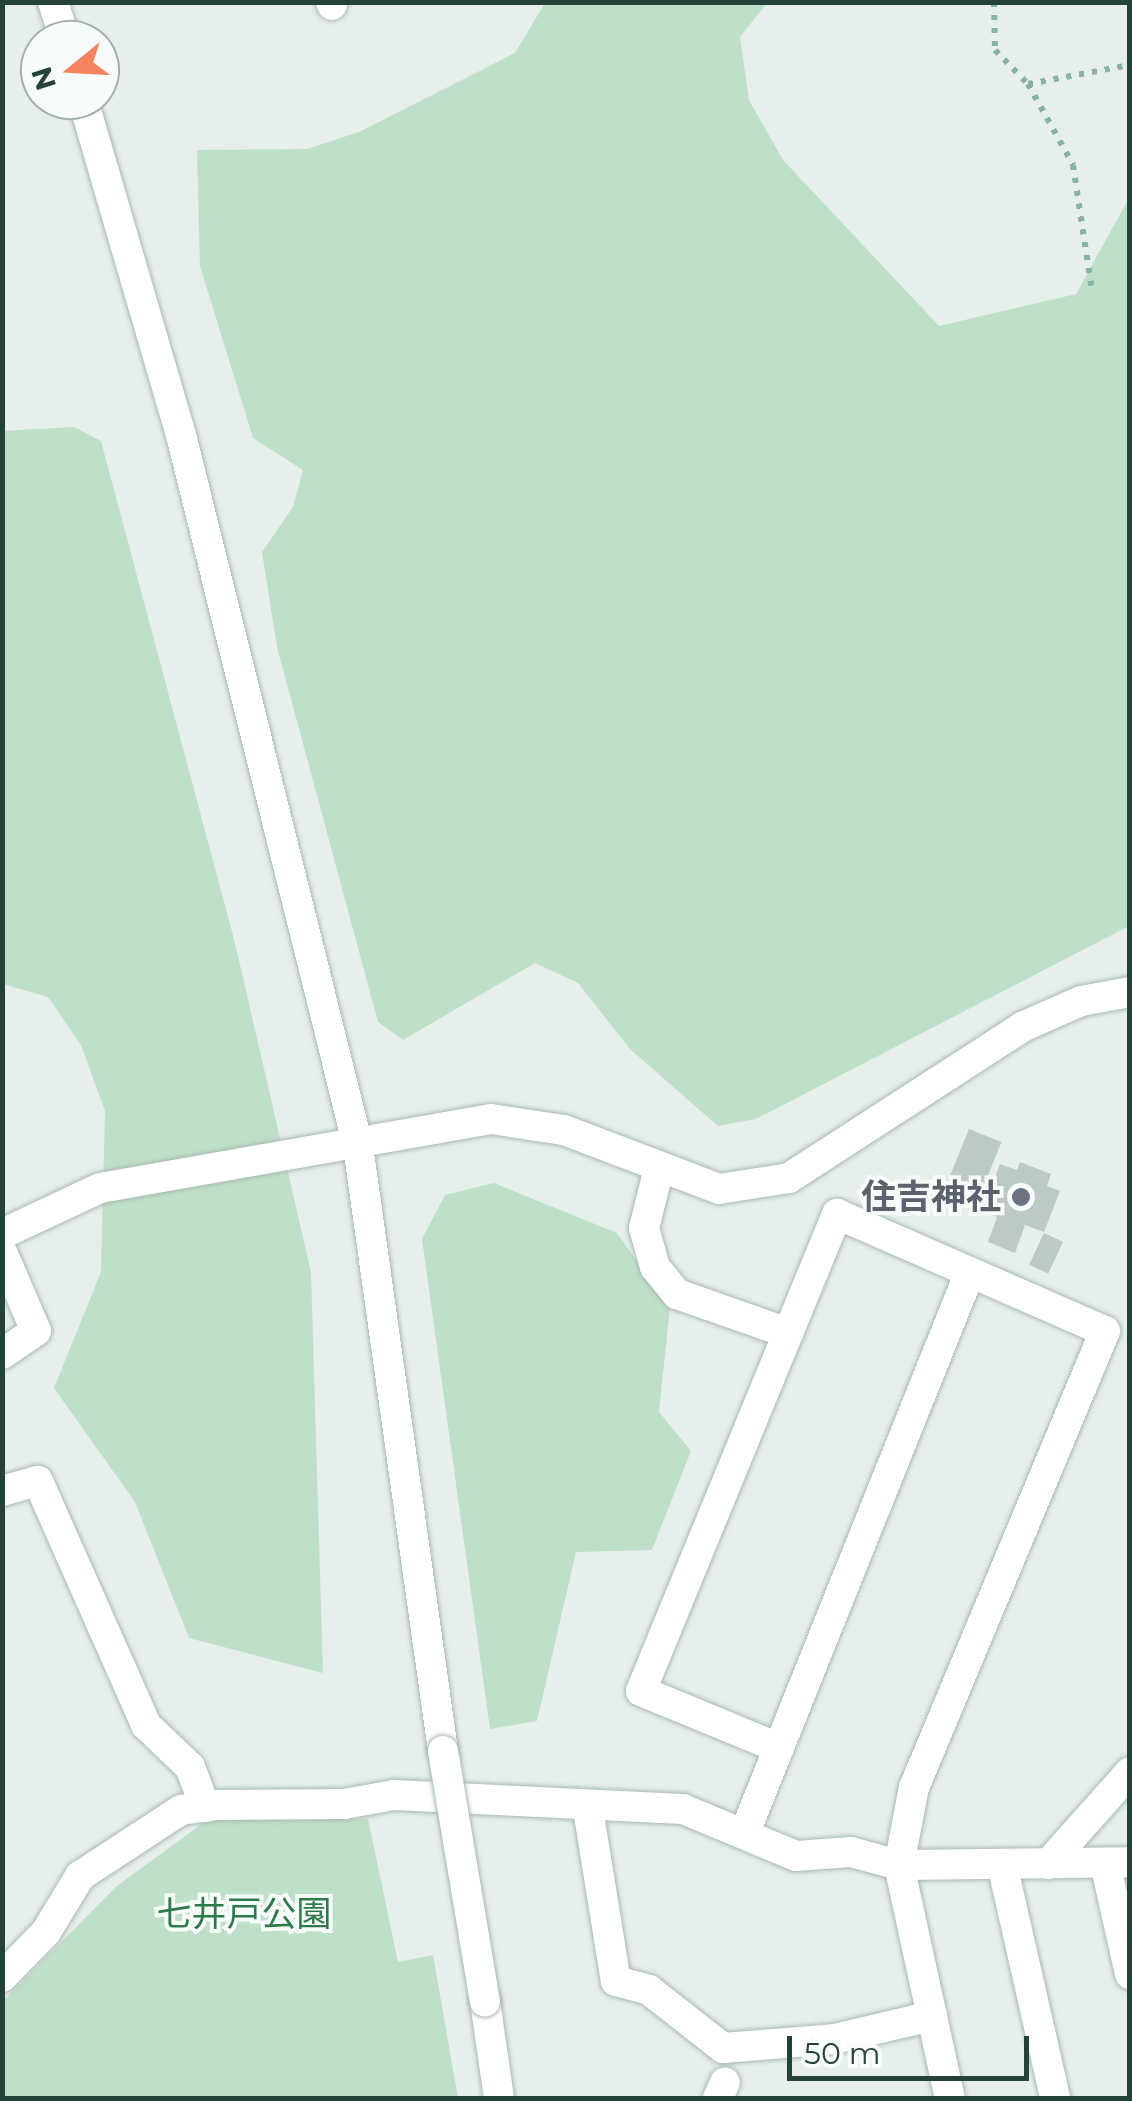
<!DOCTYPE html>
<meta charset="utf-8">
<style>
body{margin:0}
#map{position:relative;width:1132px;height:2101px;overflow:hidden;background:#e6efeb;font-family:Montserrat,"Noto Sans JP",sans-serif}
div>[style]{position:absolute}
.green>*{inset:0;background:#bfe0c8}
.building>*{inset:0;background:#bbcac4;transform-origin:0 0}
.path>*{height:6px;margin-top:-3px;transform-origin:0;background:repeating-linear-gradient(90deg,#86b3a5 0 5px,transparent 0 13px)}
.roads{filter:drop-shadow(0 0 2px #a8b8b2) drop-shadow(0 0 2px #a8b8b2)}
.minor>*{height:30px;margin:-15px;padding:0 15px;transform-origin:15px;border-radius:15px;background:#fff}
.bridges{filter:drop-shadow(0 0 2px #a8b8b2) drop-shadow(0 0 2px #a8b8b2)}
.minor-bridge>*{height:30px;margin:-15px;padding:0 15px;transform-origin:15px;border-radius:15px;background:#fff}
.dots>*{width:28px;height:28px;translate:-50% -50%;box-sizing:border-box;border:5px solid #f7fbf9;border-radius:50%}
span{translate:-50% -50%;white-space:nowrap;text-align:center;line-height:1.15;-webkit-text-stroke:8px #f7fbf9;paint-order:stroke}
.worship-label{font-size:35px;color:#5b616d;font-weight:700}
.right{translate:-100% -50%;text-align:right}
.park-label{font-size:35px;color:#2d7a4b}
.frame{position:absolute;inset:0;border:5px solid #24423a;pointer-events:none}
.north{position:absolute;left:20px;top:20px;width:100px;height:100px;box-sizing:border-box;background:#f7fbf9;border:2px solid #a3b1ad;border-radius:50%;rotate:252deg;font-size:28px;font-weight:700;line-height:40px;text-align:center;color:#24423a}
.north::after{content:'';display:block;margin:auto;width:35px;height:45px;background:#f4845f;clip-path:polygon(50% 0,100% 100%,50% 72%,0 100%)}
.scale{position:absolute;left:787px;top:2036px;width:242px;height:45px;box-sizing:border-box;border:5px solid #24423a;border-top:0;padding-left:12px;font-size:30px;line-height:35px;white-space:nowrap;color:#24423a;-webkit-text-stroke:8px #f7fbf9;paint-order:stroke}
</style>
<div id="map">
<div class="green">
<div style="clip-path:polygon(545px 3px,767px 3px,740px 37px,749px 100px,783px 160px,939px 326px,1076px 294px,1129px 198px,1129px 926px,756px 1119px,718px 1126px,630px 1049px,578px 983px,535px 963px,403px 1040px,378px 1022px,277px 647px,262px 552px,293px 507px,303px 470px,253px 438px,200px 266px,197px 150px,307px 149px,359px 132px,515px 53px)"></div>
<div style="clip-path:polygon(74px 427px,101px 441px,235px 943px,311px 1272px,323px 1673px,189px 1638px,135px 1502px,54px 1388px,101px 1272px,105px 1111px,81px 1045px,48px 997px,3px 984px,2px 431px)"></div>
<div style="clip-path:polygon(494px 1183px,617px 1233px,670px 1307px,659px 1412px,691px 1451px,652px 1550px,576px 1552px,537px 1721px,490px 1729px,422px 1239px,445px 1195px)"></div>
<div style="clip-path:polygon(214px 1815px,368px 1819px,398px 1962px,433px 1955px,458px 2098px,3px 2098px,3px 2001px,117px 1886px)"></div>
</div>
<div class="building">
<div style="left:969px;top:1129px;width:35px;height:75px;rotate:22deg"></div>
<div style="clip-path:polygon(1020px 1162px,1051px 1174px,1047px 1186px,1060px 1191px,1044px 1232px,1025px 1225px,1015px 1253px,988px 1242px,997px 1217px,982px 1211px,1000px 1164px,1017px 1170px)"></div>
<div style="left:1044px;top:1233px;width:21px;height:35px;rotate:25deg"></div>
</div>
<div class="path">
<div style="left:994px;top:2px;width:48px;rotate:88.8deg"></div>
<div style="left:995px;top:50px;width:47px;rotate:45.9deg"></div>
<div style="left:1028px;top:84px;width:93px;rotate:60.9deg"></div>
<div style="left:1073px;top:165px;width:127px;rotate:81.4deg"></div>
<div style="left:1028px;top:84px;width:104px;rotate:-10.6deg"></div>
</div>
<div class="roads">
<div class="minor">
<div style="left:53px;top:2px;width:40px;rotate:72deg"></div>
<div style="left:331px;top:2px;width:3px;rotate:72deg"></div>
<div style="left:83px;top:100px;width:353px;rotate:73.7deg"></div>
<div style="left:182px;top:439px;width:729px;rotate:76.02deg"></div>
<div style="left:358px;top:1146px;width:611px;rotate:82deg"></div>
<div style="left:659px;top:1168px;width:62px;rotate:104deg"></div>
<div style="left:644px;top:1228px;width:41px;rotate:74.2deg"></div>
<div style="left:655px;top:1267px;width:35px;rotate:51deg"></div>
<div style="left:677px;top:1294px;width:118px;rotate:19.4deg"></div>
<div style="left:2px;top:1234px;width:108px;rotate:-25.1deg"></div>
<div style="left:100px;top:1188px;width:397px;rotate:-10deg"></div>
<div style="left:491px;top:1119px;width:74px;rotate:8.6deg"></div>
<div style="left:564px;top:1130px;width:166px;rotate:20.8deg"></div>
<div style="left:719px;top:1189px;width:71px;rotate:-8.9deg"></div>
<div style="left:789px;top:1178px;width:278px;rotate:-32.9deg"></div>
<div style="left:1022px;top:1027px;width:64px;rotate:-23.8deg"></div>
<div style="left:1081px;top:1001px;width:50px;rotate:-10.4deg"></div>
<div style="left:2px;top:1252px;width:86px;rotate:66.7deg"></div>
<div style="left:36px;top:1331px;width:41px;rotate:145.9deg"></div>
<div style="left:2px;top:1491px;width:37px;rotate:-16deg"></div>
<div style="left:38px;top:1481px;width:267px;rotate:66.1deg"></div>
<div style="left:146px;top:1725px;width:61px;rotate:43.7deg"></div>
<div style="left:190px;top:1767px;width:43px;rotate:69.4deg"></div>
<div style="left:779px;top:1748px;width:149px;rotate:-157.6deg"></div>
<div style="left:641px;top:1691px;width:516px;rotate:-67.66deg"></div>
<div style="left:837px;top:1214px;width:292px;rotate:23.6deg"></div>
<div style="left:1105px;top:1331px;width:494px;rotate:112.7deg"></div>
<div style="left:914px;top:1787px;width:79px;rotate:100.9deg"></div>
<div style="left:899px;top:1865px;width:239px;rotate:77.7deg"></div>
<div style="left:588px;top:1809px;width:174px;rotate:80.8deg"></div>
<div style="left:616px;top:1981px;width:34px;rotate:15deg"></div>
<div style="left:649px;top:1990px;width:94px;rotate:38.1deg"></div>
<div style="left:723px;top:2048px;width:111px;rotate:-4.6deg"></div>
<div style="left:834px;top:2039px;width:101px;rotate:-13.2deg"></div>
<div style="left:745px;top:1832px;width:598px;rotate:-68.11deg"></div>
<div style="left:1105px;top:1863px;width:114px;rotate:77.3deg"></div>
<div style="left:1002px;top:1864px;width:240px;rotate:77.2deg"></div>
<div style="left:1048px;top:1864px;width:123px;rotate:-48.3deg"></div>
<div style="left:2px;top:1977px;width:63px;rotate:-45.6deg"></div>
<div style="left:46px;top:1932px;width:66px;rotate:-58.7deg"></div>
<div style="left:80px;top:1876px;width:121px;rotate:-33.2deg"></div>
<div style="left:181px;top:1810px;width:34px;rotate:-8deg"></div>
<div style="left:215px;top:1805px;width:129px;rotate:-0.4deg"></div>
<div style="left:344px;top:1804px;width:51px;rotate:-10.2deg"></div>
<div style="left:394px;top:1795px;width:289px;rotate:2.8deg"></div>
<div style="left:683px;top:1809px;width:122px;rotate:22.6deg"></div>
<div style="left:796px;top:1856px;width:55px;rotate:-4.2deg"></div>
<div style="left:851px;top:1852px;width:50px;rotate:15.2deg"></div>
<div style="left:899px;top:1865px;width:231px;rotate:-0.7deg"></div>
<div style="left:485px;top:2001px;width:98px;rotate:81.8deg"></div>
<div style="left:718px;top:2098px;width:17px;rotate:-66deg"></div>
</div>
</div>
<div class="bridges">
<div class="minor-bridge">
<div style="left:443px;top:1751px;width:254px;rotate:80.5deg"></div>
</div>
</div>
<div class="dots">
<div style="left:1021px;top:1197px;background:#6b7280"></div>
</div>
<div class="worship-label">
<span class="right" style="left:1001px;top:1197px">住吉神社</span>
</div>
<div class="park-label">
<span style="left:244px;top:1914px">七井戸公園</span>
</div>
<div class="frame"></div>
<div class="north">N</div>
<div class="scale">50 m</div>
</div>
